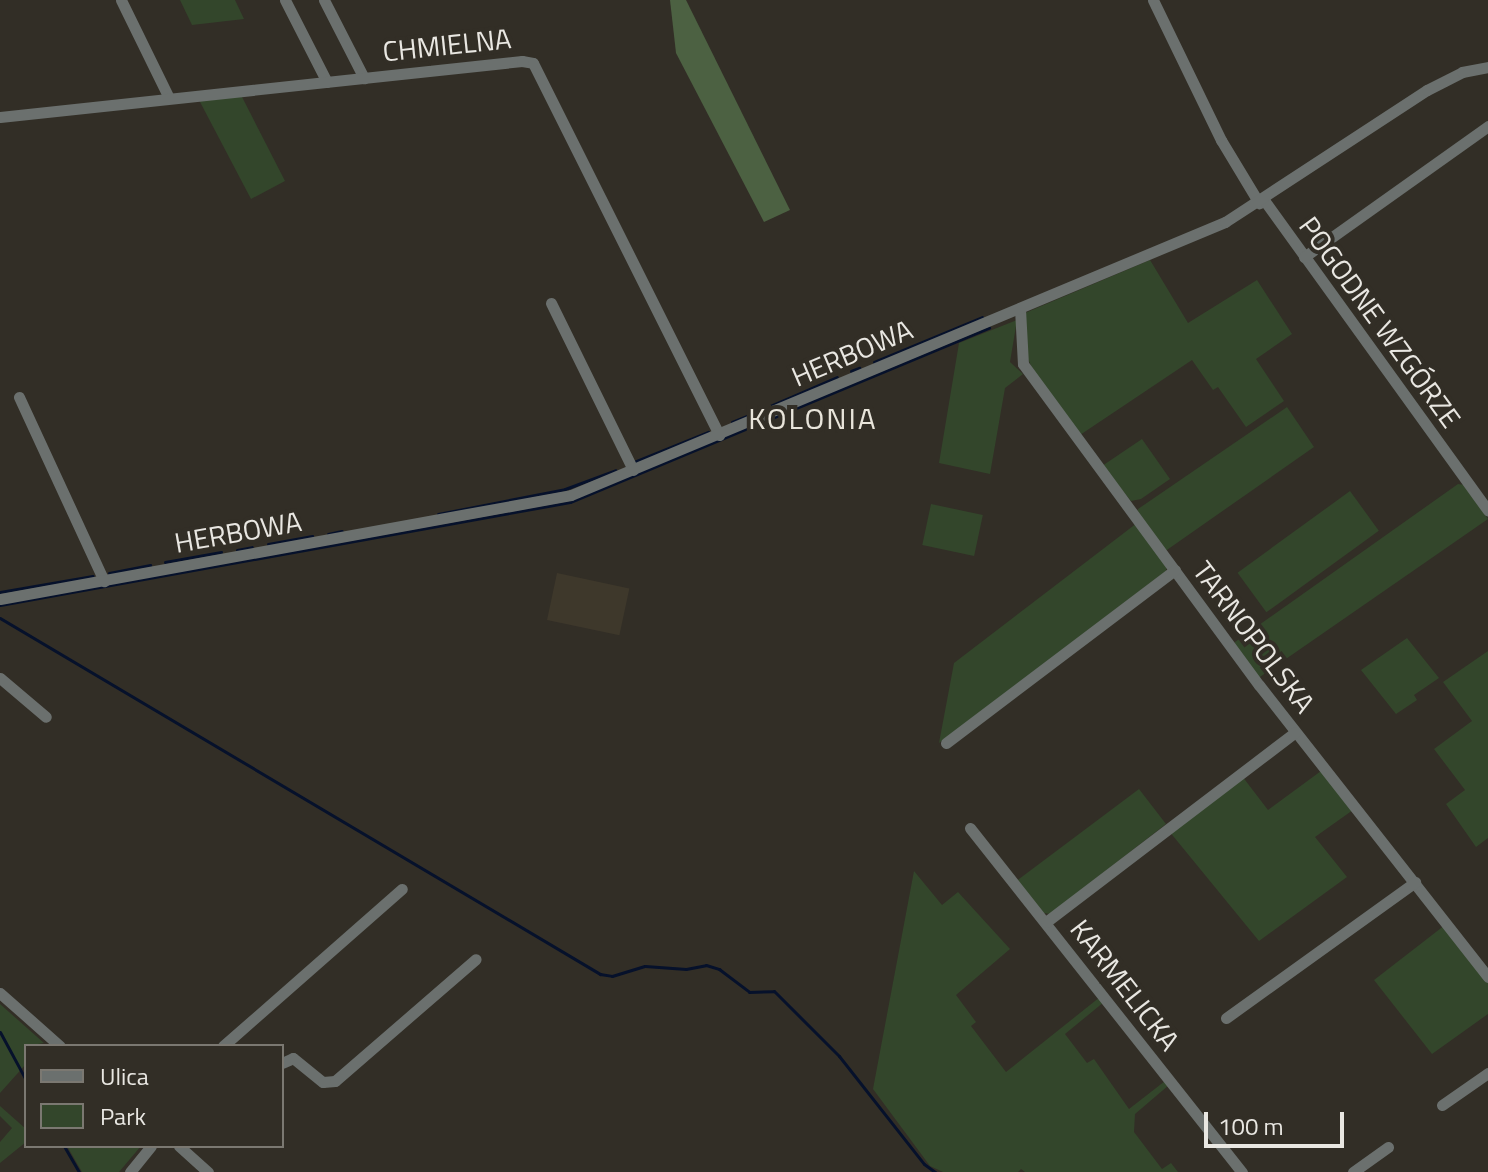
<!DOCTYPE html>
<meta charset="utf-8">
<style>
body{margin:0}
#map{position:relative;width:1488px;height:1172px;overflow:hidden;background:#322e26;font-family:"Titillium Web",sans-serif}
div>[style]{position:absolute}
.built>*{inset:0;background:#3e382b;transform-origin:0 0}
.green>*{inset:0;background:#33462b;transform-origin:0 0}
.forest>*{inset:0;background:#4c6142}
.stream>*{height:3px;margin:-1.5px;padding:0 1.5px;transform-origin:1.5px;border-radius:1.5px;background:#06112b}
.minor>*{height:11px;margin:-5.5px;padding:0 5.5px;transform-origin:5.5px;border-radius:5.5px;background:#6b706e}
span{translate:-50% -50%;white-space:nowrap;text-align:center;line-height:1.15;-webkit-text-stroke:8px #322e26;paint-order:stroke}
.street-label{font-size:28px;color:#e9e7e2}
.neighbourhood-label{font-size:30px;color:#e8e4da;letter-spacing:2px}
.legend{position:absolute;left:24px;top:1044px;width:260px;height:104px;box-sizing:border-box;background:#322e26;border:2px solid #7b7871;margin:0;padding:10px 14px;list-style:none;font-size:24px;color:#e9e7e2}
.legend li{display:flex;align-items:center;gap:16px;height:40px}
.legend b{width:40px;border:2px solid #7b7871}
.scale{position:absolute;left:1204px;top:1112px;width:140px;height:36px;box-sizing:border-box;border:4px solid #e9e7e2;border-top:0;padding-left:10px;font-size:24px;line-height:28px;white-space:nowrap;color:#e9e7e2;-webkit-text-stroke:6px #322e26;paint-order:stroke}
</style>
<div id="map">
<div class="built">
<div style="left:557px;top:573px;width:74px;height:48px;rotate:12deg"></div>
</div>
<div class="green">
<div style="clip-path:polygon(180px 0,235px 0,244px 19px,192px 25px)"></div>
<div style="clip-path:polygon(241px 95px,285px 181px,251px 199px,199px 100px)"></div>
<div style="clip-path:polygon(1150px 260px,1188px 323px,1257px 280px,1292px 334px,1256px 359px,1284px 401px,1246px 427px,1218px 387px,1213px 390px,1192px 360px,1080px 435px,1035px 374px,1027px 357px,1025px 313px)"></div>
<div style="clip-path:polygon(1017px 320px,1010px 362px,1023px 374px,1005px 388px,990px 474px,939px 463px,959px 343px)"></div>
<div style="clip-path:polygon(1287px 407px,1314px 447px,1164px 552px,1136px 514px,1138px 509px)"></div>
<div style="clip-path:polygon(1142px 439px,1170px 479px,1141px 499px,1131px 501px,1102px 466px)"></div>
<div style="clip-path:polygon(1458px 484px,1465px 485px,1488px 519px,1257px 679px,1234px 648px,1235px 642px)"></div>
<div style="left:1350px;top:491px;width:49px;height:139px;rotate:54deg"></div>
<div style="left:931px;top:504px;width:53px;height:42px;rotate:12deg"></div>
<div style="clip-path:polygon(1137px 523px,1167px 564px,1166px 571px,939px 743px,954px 663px)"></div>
<div style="clip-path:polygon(1407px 638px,1439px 678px,1414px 695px,1417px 700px,1396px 714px,1361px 670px)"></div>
<div style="clip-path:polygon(1488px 651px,1488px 838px,1476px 847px,1446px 804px,1465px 790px,1434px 749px,1472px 721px,1443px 682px)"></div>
<div style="clip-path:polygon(1321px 771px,1353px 810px,1315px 837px,1347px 877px,1259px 941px,1169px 831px,1242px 776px,1268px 810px)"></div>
<div style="clip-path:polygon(1139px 789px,1166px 824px,1050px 914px,1038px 912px,1015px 882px)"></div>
<div style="clip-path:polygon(914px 871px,942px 905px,958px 892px,1010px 949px,956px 995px,976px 1022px,971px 1026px,1006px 1072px,1100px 997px,1104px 1002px,1065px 1034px,1087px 1063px,1094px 1059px,1129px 1109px,1165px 1081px,1169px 1085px,1135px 1114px,1134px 1132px,1162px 1169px,1171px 1163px,1178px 1172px,1025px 1172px,1021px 1169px,1018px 1172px,943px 1172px,930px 1166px,873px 1089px)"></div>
<div style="clip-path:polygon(1445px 925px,1488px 983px,1488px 1014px,1432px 1054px,1374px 980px)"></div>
<div style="clip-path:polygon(0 1004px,44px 1043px,26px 1046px,26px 1064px,0 1093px)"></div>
<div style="clip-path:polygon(0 1106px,26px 1129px,26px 1142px,0 1163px,0 1142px,12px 1128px,0 1116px)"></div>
<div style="clip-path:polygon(67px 1146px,141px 1146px,119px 1172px,82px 1172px)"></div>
</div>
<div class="forest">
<div style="clip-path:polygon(670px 0,686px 0,790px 210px,764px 222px,676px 53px)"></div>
</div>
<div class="stream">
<div style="left:874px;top:362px;width:117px;rotate:-22.6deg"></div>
<div style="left:851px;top:371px;width:9px;rotate:-21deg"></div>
<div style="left:768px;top:407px;width:75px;rotate:-23.5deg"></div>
<div style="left:732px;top:422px;width:24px;rotate:-22deg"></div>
<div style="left:634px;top:462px;width:80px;rotate:-22.1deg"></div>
<div style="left:438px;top:514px;width:129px;rotate:-11.1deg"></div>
<div style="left:565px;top:489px;width:54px;rotate:-20.4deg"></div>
<div style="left:328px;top:534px;width:14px;rotate:-12deg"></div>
<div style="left:268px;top:544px;width:45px;rotate:-10.3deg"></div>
<div style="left:237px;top:550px;width:15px;rotate:-11deg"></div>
<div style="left:165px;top:562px;width:57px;rotate:-10.1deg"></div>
<div style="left:109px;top:573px;width:42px;rotate:-11deg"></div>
<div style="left:0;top:592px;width:94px;rotate:-9.8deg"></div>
<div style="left:0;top:605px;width:579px;rotate:-10.24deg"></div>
<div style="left:570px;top:502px;width:454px;rotate:-22.6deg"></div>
<div style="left:0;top:618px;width:698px;rotate:30.68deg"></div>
<div style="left:600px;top:974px;width:12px;rotate:9deg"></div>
<div style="left:612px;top:976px;width:34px;rotate:-17deg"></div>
<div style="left:645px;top:966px;width:41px;rotate:4.2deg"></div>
<div style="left:686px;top:969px;width:20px;rotate:-11deg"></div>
<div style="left:706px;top:965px;width:14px;rotate:17deg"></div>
<div style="left:719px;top:969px;width:38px;rotate:37deg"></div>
<div style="left:749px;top:992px;width:25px;rotate:-2deg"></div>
<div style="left:774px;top:991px;width:92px;rotate:45deg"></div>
<div style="left:839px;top:1056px;width:137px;rotate:51.8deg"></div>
<div style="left:924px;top:1164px;width:14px;rotate:36deg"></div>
<div style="left:0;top:1032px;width:55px;rotate:61.6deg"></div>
<div style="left:64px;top:1146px;width:30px;rotate:60deg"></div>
</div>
<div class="minor">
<div style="left:121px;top:0;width:109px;rotate:63.9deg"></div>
<div style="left:285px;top:0;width:92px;rotate:62.9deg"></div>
<div style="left:324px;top:0;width:88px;rotate:62.9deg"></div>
<div style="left:1153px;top:0;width:156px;rotate:64.1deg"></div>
<div style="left:1221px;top:140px;width:74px;rotate:58.9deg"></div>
<div style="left:0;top:117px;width:525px;rotate:-6.12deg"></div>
<div style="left:522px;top:61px;width:11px;rotate:10deg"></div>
<div style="left:533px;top:63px;width:416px;rotate:63.4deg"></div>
<div style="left:1264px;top:200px;width:383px;rotate:54.2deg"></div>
<div style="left:1304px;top:257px;width:226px;rotate:-35.4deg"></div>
<div style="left:551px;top:303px;width:186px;rotate:63.8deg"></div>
<div style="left:1020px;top:309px;width:55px;rotate:86.9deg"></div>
<div style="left:1023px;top:364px;width:398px;rotate:53.7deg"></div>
<div style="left:1259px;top:685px;width:371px;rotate:51.9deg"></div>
<div style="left:19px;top:397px;width:203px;rotate:65.2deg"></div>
<div style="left:0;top:599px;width:580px;rotate:-10.32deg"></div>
<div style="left:571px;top:495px;width:709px;rotate:-22.66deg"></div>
<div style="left:1225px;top:222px;width:241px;rotate:-33.2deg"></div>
<div style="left:1427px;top:90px;width:39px;rotate:-27deg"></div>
<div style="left:1462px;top:72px;width:26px;rotate:-11deg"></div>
<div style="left:0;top:678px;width:60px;rotate:40.3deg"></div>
<div style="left:946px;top:743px;width:287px;rotate:-37.1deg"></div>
<div style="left:970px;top:828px;width:439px;rotate:51.7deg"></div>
<div style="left:1046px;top:922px;width:313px;rotate:-37.3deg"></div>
<div style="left:0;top:993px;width:80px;rotate:41.5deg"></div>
<div style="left:1226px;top:1018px;width:233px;rotate:-35.7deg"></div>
<div style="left:223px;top:1046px;width:238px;rotate:-41.3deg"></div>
<div style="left:282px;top:1063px;width:12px;rotate:-24deg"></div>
<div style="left:293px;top:1058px;width:38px;rotate:39deg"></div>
<div style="left:323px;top:1082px;width:12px;rotate:-5deg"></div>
<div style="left:335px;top:1081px;width:186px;rotate:-40.9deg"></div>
<div style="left:1442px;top:1105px;width:56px;rotate:-34.8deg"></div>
<div style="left:179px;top:1146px;width:39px;rotate:42deg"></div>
<div style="left:130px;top:1172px;width:33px;rotate:-51deg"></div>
<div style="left:1353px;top:1172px;width:43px;rotate:-35.5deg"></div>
</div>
<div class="street-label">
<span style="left:447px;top:45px;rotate:-6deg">CHMIELNA</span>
<span style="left:1380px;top:322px;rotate:54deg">POGODNE WZGÓRZE</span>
<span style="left:852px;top:353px;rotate:-23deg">HERBOWA</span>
<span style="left:238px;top:532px;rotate:-10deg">HERBOWA</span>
<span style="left:1254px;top:637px;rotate:53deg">TARNOPOLSKA</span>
<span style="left:1125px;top:985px;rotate:52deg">KARMELICKA</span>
</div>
<div class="neighbourhood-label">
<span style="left:813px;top:418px">KOLONIA</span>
</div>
<ul class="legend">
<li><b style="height:10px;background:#6b706e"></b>Ulica</li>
<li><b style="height:22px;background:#33462b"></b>Park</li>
</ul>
<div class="scale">100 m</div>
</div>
